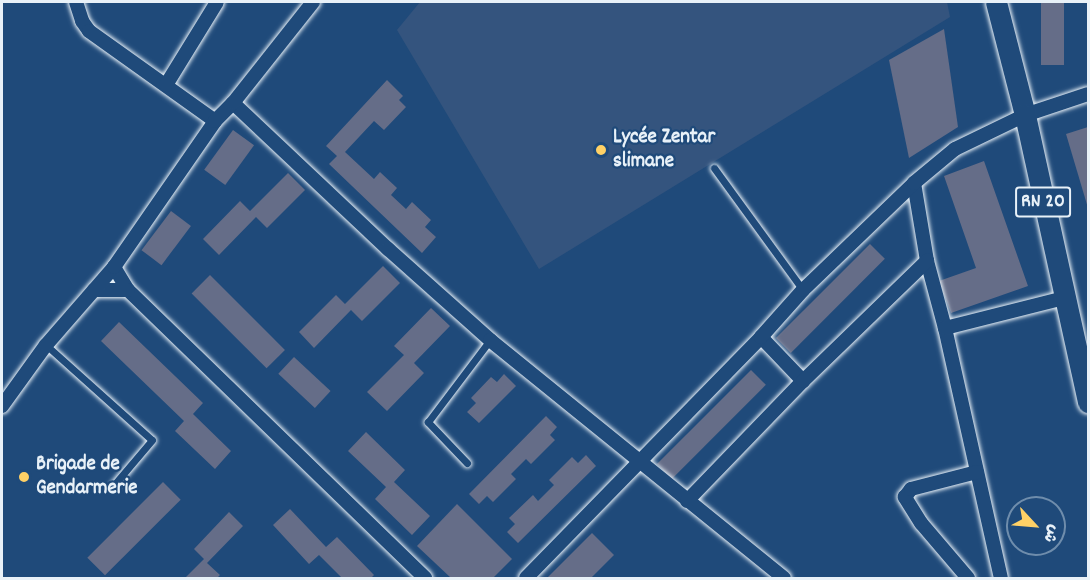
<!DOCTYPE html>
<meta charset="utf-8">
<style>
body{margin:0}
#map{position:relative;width:1090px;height:580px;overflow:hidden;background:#1f4a7a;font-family:Dekko,"Playpen Sans Arabic",sans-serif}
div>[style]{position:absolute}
.built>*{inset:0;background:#34547e}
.building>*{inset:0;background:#656d88;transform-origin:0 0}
.roads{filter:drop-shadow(0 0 2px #e8f1f8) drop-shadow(0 0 2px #e8f1f8)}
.service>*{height:7px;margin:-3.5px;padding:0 3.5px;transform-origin:3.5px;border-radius:3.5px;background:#1f4a7a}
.minor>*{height:14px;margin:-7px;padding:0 7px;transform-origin:7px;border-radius:7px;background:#1f4a7a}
.primary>*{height:21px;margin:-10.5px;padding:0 10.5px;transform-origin:10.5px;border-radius:10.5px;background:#1f4a7a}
.dots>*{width:16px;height:16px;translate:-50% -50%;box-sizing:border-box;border:3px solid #1f4a7a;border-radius:50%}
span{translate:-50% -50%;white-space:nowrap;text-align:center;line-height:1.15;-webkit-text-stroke:4.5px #1f4a7a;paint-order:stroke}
.shield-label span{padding:2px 4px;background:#1f4a7a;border:2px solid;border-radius:4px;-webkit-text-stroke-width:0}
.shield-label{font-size:20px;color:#e8f1f8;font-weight:700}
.poi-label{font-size:21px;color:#e8f1f8;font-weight:700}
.left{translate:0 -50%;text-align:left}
.frame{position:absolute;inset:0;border:3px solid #e8f1f8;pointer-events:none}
.north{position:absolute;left:1006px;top:496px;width:60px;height:60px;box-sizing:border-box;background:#1f4a7a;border:2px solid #6f8dac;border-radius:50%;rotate:116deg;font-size:16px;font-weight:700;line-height:24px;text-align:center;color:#e8f1f8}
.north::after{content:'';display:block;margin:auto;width:21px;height:27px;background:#ffd166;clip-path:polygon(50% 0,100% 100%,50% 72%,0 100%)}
</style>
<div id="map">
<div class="built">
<div style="clip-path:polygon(420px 2px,947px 2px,950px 17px,539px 269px,397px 30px)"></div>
</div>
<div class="building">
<div style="left:1041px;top:2px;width:23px;height:63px"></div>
<div style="clip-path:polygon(944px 29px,958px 127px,909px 158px,889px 60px)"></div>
<div style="clip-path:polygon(387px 80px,403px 96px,399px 100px,406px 107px,384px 130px,374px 121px,345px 152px,374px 179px,380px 172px,397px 188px,391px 195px,406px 209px,412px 202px,431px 220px,425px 227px,436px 237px,422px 253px,329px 164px,337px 156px,326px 146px)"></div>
<div style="clip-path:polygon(1088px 127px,1088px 208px,1066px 134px)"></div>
<div style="left:233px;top:130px;width:26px;height:49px;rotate:36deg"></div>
<div style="clip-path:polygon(984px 161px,1028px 286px,951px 313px,939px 281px,976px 268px,944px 176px)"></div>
<div style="clip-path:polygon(288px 173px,305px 190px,267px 228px,256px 217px,219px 255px,203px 239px,240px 201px,250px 211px)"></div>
<div style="left:171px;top:211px;width:25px;height:49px;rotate:37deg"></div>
<div style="left:870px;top:244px;width:21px;height:133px;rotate:45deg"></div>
<div style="clip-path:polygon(383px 266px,400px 283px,362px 321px,351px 310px,314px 348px,299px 332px,336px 295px,345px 304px)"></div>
<div style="left:210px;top:275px;width:106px;height:26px;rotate:45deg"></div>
<div style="clip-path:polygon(431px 308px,450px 326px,414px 363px,424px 373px,387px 411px,367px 392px,404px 355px,394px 346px)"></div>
<div style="clip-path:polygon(119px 322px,203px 403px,193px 414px,231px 451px,215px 469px,175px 431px,184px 421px,101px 341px)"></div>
<div style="left:294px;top:357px;width:50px;height:23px;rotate:43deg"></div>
<div style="left:751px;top:370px;width:21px;height:133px;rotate:45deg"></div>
<div style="clip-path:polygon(504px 374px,516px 386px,479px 423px,467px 412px,476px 403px,471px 398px,491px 377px,497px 382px)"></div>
<div style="clip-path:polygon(546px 416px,557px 427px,550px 435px,555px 440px,531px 464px,526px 459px,511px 474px,516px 479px,493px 502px,487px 496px,479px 504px,469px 494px)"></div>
<div style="clip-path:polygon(366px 432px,405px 470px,394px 482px,430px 516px,412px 535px,375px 499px,386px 487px,348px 451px)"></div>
<div style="clip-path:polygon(586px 455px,596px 466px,518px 543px,507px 532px,515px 524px,509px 518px,533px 495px,538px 501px,554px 485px,549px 480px,572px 457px,578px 463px)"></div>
<div style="left:163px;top:482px;width:25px;height:107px;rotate:45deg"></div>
<div style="clip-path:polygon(457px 504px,512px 559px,493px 578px,451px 578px,417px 546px)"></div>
<div style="clip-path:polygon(290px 509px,326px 547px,337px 537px,374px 575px,371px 578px,342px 578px,319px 555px,309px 564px,273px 525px)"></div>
<div style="clip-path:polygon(229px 512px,243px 526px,207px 563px,220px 575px,217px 578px,185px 578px,204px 559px,194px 549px)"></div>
<div style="clip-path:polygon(592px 533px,614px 555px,591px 578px,547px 578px)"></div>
</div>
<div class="roads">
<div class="service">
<div style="left:714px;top:168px;width:151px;rotate:53.9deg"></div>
<div style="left:46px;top:345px;width:142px;rotate:41.9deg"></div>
<div style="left:152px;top:440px;width:60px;rotate:130.3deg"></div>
<div style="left:467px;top:463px;width:57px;rotate:-133.6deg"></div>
<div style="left:428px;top:422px;width:103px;rotate:-52.9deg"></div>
</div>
<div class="minor">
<div style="left:76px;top:2px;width:20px;rotate:72deg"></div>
<div style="left:82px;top:21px;width:12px;rotate:55deg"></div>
<div style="left:89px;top:31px;width:155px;rotate:35.5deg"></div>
<div style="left:166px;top:85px;width:97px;rotate:-58.4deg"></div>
<div style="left:233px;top:103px;width:213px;rotate:43.3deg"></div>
<div style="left:388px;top:249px;width:137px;rotate:41.7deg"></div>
<div style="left:490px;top:340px;width:378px;rotate:39deg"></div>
<div style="left:914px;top:183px;width:79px;rotate:80.5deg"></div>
<div style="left:927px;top:261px;width:69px;rotate:75deg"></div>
<div style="left:945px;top:328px;width:256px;rotate:77.4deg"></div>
<div style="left:114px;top:267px;width:27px;rotate:59deg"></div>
<div style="left:128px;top:290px;width:414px;rotate:44.1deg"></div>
<div style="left:94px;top:290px;width:34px"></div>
<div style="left:945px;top:328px;width:123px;rotate:-14.1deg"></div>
<div style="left:761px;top:337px;width:61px;rotate:46.3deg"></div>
<div style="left:2px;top:406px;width:75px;rotate:-54.2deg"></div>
<div style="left:46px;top:345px;width:103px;rotate:-48.9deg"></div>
<div style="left:114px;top:267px;width:178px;rotate:-55.3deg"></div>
<div style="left:215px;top:121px;width:25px;rotate:-45deg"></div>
<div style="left:233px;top:103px;width:129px;rotate:-51.6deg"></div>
<div style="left:687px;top:501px;width:167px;rotate:-46deg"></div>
<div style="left:803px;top:381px;width:173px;rotate:-44.1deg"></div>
<div style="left:526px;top:578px;width:337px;rotate:-45.7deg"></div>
<div style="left:761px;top:337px;width:63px;rotate:-48.2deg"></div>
<div style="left:803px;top:290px;width:154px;rotate:-43.9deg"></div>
<div style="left:914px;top:183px;width:53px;rotate:-39.7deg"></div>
<div style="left:955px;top:149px;width:78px;rotate:-25.9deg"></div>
<div style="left:1025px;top:115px;width:66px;rotate:-18.4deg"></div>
<div style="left:968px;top:578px;width:72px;rotate:-130.5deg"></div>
<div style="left:921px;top:523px;width:31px;rotate:-122deg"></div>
<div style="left:905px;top:497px;width:10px;rotate:-53deg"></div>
<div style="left:911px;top:489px;width:68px;rotate:-14.4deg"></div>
</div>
<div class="primary">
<div style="left:996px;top:2px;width:117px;rotate:75.6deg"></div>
<div style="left:1025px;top:115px;width:294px;rotate:77.6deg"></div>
</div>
</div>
<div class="dots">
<div style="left:601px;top:150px;background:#ffd166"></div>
<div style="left:24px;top:477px;background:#ffd166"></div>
</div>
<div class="shield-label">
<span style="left:1043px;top:202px">RN 20</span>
</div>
<div class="poi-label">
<span class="left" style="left:613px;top:150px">Lycée Zentar<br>slimane</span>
<span class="left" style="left:36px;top:477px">Brigade de<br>Gendarmerie</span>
</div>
<div class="frame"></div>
<div class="north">ش</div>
</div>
